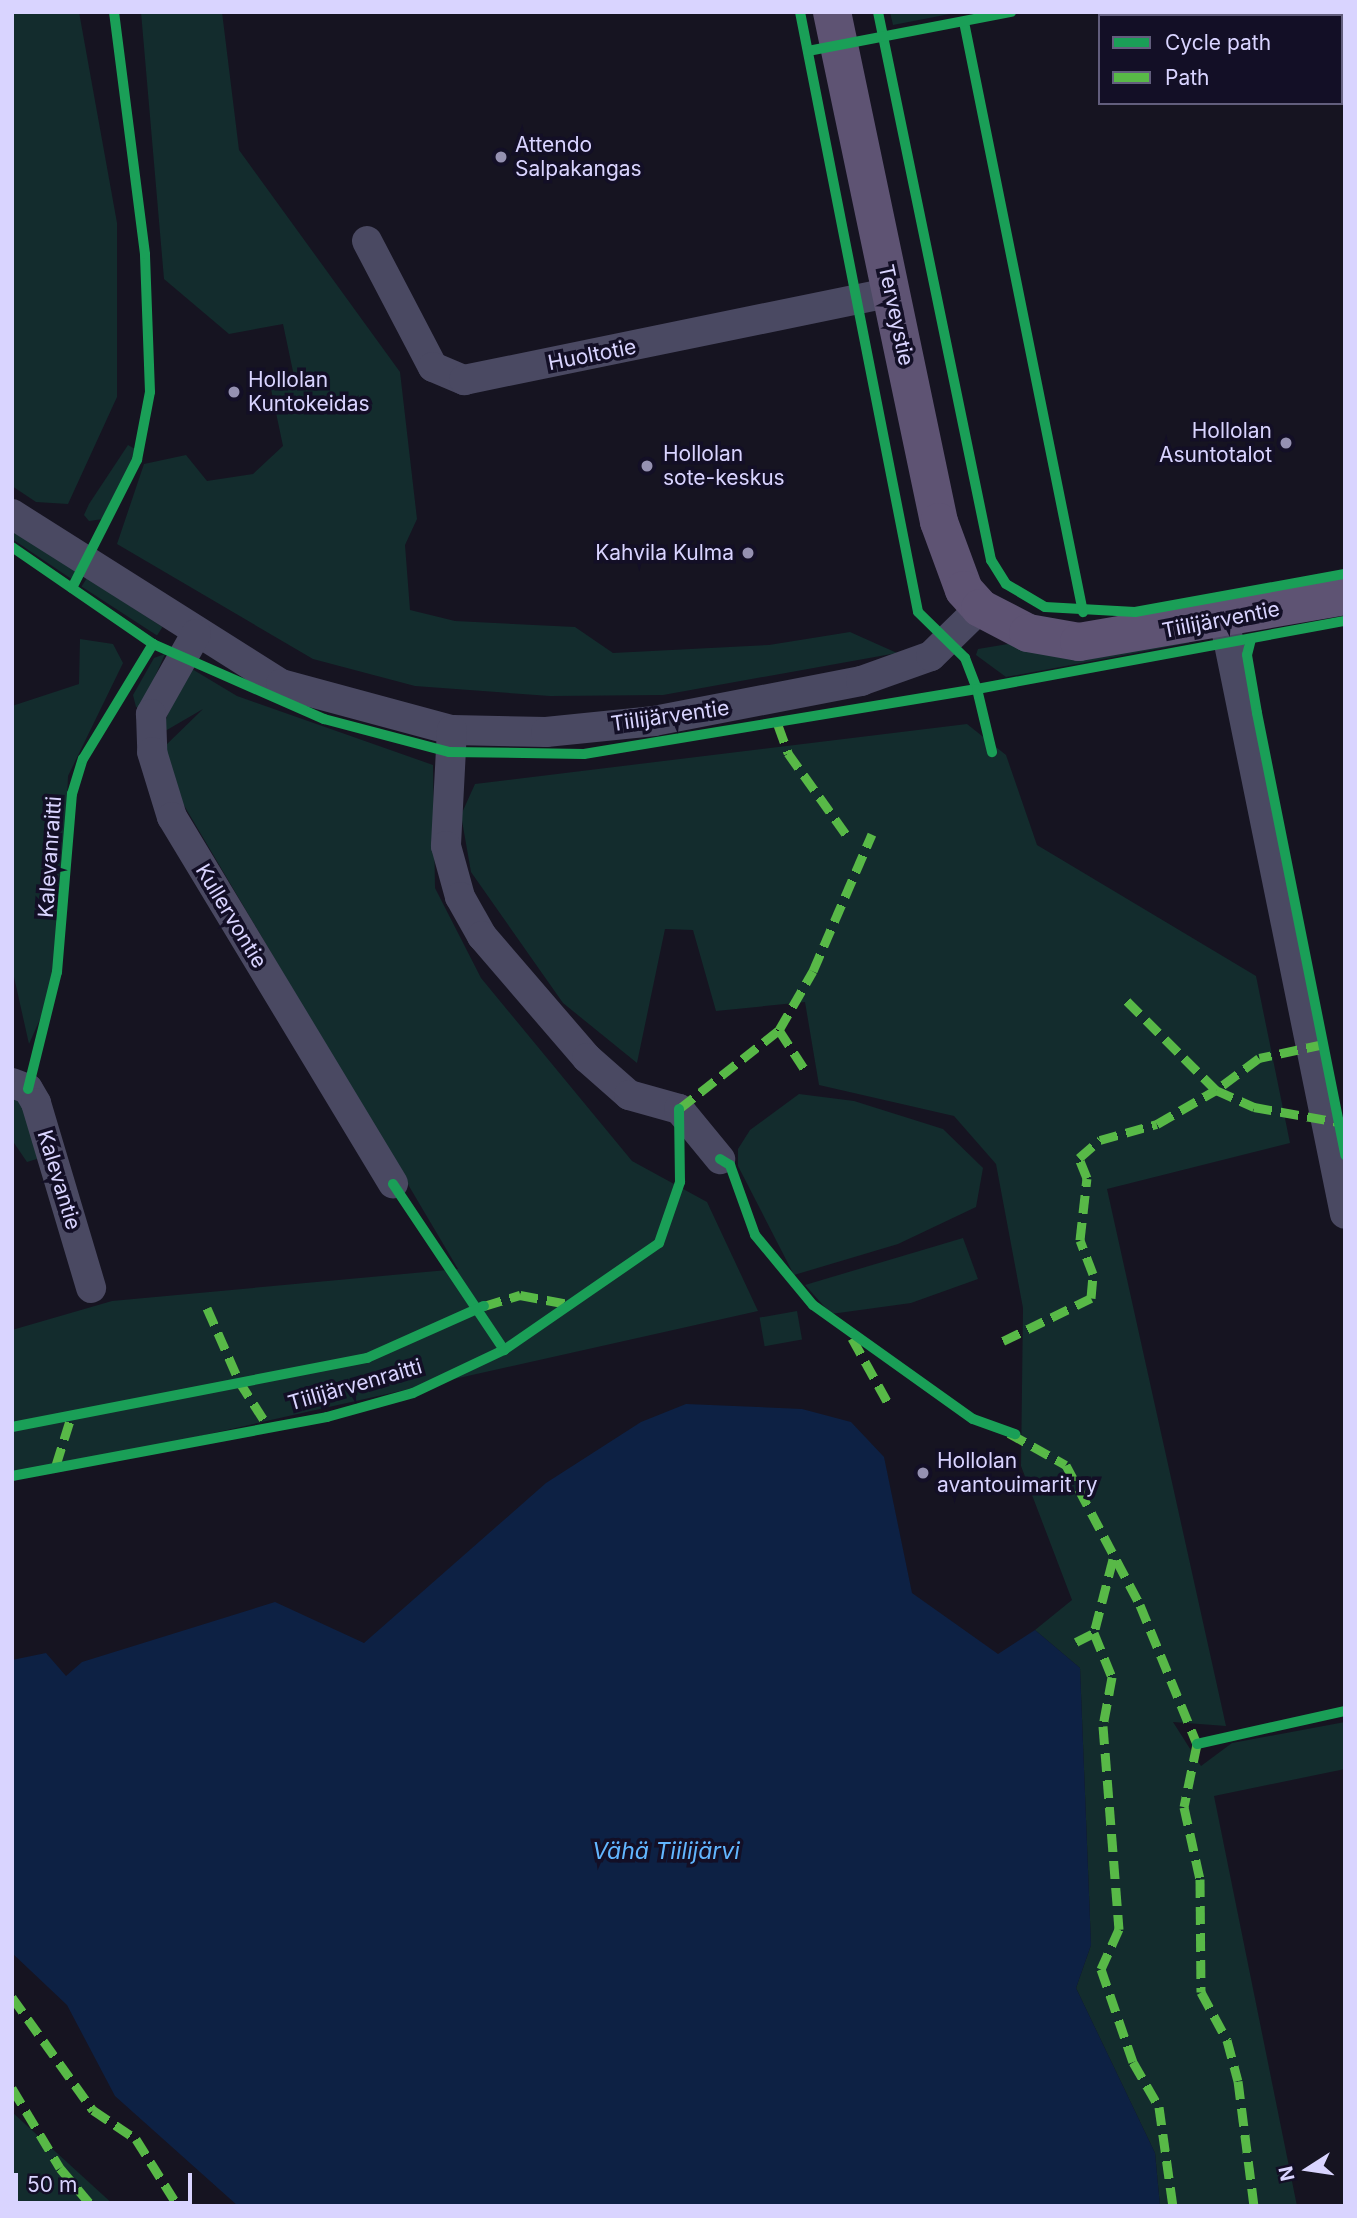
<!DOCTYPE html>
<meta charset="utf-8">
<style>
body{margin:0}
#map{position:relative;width:1357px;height:2218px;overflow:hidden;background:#161421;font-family:Inter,sans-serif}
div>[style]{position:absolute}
.green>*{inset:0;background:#132c2d;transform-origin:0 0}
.water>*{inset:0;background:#0d2144}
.minor>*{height:30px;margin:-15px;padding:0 15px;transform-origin:15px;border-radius:15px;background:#4a4962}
.major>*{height:38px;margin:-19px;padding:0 19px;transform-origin:19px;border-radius:19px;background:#5e5373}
.quiet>*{height:9px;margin-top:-4.5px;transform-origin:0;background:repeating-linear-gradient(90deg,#58b947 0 18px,transparent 0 27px)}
.cycleway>*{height:10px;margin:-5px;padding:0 5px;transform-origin:5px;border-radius:5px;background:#1a9f57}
.dots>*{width:19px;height:19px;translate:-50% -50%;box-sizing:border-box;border:4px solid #130f26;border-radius:50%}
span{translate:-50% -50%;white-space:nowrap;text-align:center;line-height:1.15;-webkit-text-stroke:7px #130f26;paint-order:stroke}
.poi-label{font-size:21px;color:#d9d4ff}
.left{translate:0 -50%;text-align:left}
.right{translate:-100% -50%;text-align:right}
.street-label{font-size:21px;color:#d9d4ff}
.water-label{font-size:23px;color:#62b6ff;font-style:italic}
.frame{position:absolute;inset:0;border:14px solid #d9d4ff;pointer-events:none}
.legend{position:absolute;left:1098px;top:14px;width:245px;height:91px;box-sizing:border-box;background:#130f26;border:2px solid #625e7d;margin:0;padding:9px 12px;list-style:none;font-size:21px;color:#d9d4ff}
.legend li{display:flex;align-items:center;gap:14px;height:35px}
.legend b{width:35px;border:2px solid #625e7d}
.north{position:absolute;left:1273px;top:2134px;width:70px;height:70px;-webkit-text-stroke:5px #130f26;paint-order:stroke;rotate:258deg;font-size:19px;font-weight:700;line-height:28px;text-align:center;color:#d9d4ff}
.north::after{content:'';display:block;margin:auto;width:24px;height:32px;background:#d9d4ff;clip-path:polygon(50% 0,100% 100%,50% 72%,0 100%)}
.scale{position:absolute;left:14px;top:2173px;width:178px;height:32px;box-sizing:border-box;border:4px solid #d9d4ff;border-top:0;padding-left:9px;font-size:21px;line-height:24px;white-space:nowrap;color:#d9d4ff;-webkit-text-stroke:5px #130f26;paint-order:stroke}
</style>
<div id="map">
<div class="green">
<div style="clip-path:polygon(12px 12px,79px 12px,117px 223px,117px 397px,68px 504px,36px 502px,12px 486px)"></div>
<div style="clip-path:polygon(141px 12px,222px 12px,239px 150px,400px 372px,417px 519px,405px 545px,410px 610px,455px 621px,575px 627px,613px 653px,769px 645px,850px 632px,897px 653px,663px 695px,550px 696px,415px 686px,313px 659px,117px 544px,144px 464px,186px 455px,207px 481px,253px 474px,283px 446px,271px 389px,295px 381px,283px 324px,229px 334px,164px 279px)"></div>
<div style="clip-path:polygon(890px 12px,960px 12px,893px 25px)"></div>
<div style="clip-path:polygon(128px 445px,135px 449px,131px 465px,103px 519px,89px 521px,84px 515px,89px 504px)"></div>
<div style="left:12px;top:528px;width:77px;height:9px;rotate:34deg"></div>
<div style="left:87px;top:578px;width:90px;height:10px;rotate:33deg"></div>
<div style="clip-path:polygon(1189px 637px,1189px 643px,1006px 677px,976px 655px,978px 649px,1008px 644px)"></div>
<div style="clip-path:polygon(80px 639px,113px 644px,123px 663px,68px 776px,62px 927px,45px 1008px,29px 1044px,12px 968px,12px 706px,79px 684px)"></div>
<div style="clip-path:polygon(165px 654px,141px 708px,136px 707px,133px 695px,154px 658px)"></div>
<div style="clip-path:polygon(187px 666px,237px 696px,433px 765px,435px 888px,481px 978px,632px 1161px,707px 1202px,758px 1311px,12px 1478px,12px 1330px,112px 1301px,458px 1269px,169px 780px,164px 747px,203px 709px,160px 734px)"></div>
<div style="clip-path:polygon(967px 724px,1006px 755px,1037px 845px,1256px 976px,1290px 1143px,1107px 1189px,1226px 1726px,1173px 1722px,1201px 1766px,1232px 1743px,1345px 1722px,1345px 1769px,1214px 1796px,1297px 2206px,1160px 2206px,1155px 2153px,1076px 1988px,1091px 1945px,1080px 1668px,1035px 1630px,1072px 1600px,1021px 1466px,1023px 1308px,996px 1164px,954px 1116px,819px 1085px,805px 1002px,716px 1011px,693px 930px,665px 929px,637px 1063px,563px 1003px,471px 872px,461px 815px,475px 784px)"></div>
<div style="clip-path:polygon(799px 1094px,854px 1101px,943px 1129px,983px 1168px,976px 1207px,898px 1244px,794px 1275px,738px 1166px,738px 1149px,750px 1130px)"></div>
<div style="clip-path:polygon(12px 1095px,23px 1101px,40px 1158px,27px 1162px,12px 1140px)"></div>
<div style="clip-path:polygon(963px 1238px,978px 1279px,911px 1303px,831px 1314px,805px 1285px)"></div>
<div style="left:797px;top:1311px;width:29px;height:38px;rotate:80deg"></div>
<div style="clip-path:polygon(12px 2112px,115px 2206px,12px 2206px)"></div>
</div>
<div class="water">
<div style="clip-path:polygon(686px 1404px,802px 1409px,851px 1422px,884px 1457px,912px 1593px,998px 1654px,1035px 1630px,1080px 1668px,1091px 1945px,1076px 1988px,1155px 2153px,1160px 2206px,238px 2206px,115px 2096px,67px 2005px,12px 1953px,12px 1660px,46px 1653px,66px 1676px,82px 1662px,275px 1602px,364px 1643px,546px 1483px,641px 1422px)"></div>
</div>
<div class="minor">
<div style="left:367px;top:241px;width:142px;rotate:62.4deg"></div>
<div style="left:433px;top:367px;width:34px;rotate:23deg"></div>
<div style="left:464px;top:380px;width:437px;rotate:-11.6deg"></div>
<div style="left:12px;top:514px;width:318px;rotate:32.3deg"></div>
<div style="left:281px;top:684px;width:177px;rotate:15.1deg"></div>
<div style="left:452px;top:730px;width:94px;rotate:1.2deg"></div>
<div style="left:546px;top:732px;width:109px;rotate:-5.8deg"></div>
<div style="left:654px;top:721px;width:211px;rotate:-10.9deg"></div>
<div style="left:861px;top:681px;width:74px;rotate:-19.7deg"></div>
<div style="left:931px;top:656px;width:69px;rotate:-44.4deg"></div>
<div style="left:1224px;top:619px;width:607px;rotate:78.51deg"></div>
<div style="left:196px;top:634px;width:92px;rotate:119.4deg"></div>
<div style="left:151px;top:714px;width:38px;rotate:88deg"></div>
<div style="left:152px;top:752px;width:68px;rotate:72.9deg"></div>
<div style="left:172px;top:817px;width:428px;rotate:58.9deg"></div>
<div style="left:452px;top:730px;width:116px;rotate:93deg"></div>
<div style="left:446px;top:846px;width:53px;rotate:74.6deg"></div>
<div style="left:460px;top:897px;width:45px;rotate:60.6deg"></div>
<div style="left:482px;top:936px;width:161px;rotate:49.3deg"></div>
<div style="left:587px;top:1058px;width:56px;rotate:41.4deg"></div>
<div style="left:629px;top:1095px;width:52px;rotate:15.6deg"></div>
<div style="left:679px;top:1109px;width:65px;rotate:50.6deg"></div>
<div style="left:12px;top:1083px;width:17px;rotate:21deg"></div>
<div style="left:28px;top:1089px;width:16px;rotate:60deg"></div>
<div style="left:36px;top:1103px;width:193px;rotate:73.4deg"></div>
</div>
<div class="major">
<div style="left:832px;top:12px;width:521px;rotate:78.15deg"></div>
<div style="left:939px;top:522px;width:72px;rotate:69.8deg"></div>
<div style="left:964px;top:590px;width:24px;rotate:48deg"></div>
<div style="left:980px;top:608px;width:54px;rotate:27.5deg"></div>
<div style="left:1028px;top:633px;width:52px;rotate:10deg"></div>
<div style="left:1079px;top:642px;width:270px;rotate:-9.8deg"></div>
</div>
<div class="quiet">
<div style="left:778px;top:725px;width:30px;rotate:70deg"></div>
<div style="left:788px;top:753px;width:107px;rotate:54.5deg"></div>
<div style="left:779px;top:1030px;width:51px;rotate:56.9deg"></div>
<div style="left:1324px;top:1044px;width:66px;rotate:167.8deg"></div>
<div style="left:1259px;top:1058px;width:54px;rotate:143.3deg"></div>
<div style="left:1216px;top:1090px;width:42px;rotate:24.1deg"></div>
<div style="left:1254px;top:1107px;width:85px;rotate:10.1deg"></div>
<div style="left:679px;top:1109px;width:127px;rotate:-38.3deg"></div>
<div style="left:779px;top:1030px;width:68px;rotate:-60deg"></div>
<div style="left:813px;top:971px;width:149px;rotate:-66.7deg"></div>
<div style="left:484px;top:1306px;width:38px;rotate:-17deg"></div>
<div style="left:520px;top:1295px;width:49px;rotate:10.6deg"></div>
<div style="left:207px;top:1308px;width:80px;rotate:66.3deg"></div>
<div style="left:239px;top:1381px;width:56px;rotate:57.4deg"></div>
<div style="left:852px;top:1338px;width:74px;rotate:61deg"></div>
<div style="left:1003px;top:1341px;width:98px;rotate:-26deg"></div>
<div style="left:1091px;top:1298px;width:24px;rotate:-85deg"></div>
<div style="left:1093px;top:1274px;width:36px;rotate:-111deg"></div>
<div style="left:1080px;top:1240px;width:62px;rotate:-83.6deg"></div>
<div style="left:1087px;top:1178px;width:22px;rotate:-112deg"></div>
<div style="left:1079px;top:1158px;width:28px;rotate:-41deg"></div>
<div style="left:1100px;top:1140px;width:59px;rotate:-15.7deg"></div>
<div style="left:1157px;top:1124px;width:68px;rotate:-30deg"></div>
<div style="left:1216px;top:1090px;width:134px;rotate:-135deg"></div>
<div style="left:1009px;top:1433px;width:65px;rotate:29.3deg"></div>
<div style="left:1066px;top:1465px;width:158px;rotate:62.1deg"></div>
<div style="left:1140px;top:1605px;width:150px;rotate:67.7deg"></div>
<div style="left:1197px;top:1744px;width:64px;rotate:101.7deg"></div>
<div style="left:1184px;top:1807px;width:74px;rotate:77.5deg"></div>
<div style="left:1200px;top:1879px;width:113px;rotate:89.5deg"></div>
<div style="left:1201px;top:1992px;width:55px;rotate:61.6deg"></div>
<div style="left:1227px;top:2040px;width:42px;rotate:75deg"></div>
<div style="left:1238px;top:2081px;width:126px;rotate:82.7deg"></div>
<div style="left:56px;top:1465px;width:50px;rotate:-72.6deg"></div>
<div style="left:1113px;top:1559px;width:76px;rotate:104.4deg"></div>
<div style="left:1094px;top:1633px;width:48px;rotate:67.8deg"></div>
<div style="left:1112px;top:1677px;width:50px;rotate:100.4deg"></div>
<div style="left:1103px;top:1726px;width:204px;rotate:85.5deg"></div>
<div style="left:1119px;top:1929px;width:44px;rotate:114.2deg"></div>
<div style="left:1101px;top:1969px;width:98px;rotate:71deg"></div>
<div style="left:1133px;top:2062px;width:52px;rotate:60deg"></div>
<div style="left:1159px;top:2107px;width:100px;rotate:82deg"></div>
<div style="left:1076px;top:1642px;width:20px;rotate:-27deg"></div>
<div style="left:12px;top:1997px;width:139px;rotate:54.4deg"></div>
<div style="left:93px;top:2110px;width:52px;rotate:34deg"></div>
<div style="left:136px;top:2139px;width:79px;rotate:57.9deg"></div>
<div style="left:12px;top:2088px;width:93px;rotate:59deg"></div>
<div style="left:60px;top:2168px;width:50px;rotate:49.9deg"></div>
</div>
<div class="cycleway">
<div style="left:800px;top:12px;width:611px;rotate:78.87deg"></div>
<div style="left:918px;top:612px;width:66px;rotate:44.4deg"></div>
<div style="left:965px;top:658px;width:33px;rotate:69deg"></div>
<div style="left:977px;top:689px;width:374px;rotate:-10.5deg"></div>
<div style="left:878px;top:12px;width:560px;rotate:78.35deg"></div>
<div style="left:991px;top:560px;width:28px;rotate:58deg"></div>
<div style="left:1006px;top:584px;width:45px;rotate:30.5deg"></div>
<div style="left:1045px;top:607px;width:90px;rotate:3.2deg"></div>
<div style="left:1135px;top:612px;width:213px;rotate:-10.3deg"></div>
<div style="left:964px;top:22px;width:602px;rotate:78.6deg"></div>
<div style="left:808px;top:51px;width:207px;rotate:-10.9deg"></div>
<div style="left:12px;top:547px;width:171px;rotate:34.5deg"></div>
<div style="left:153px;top:644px;width:187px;rotate:23.7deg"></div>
<div style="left:324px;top:719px;width:129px;rotate:14.8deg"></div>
<div style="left:449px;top:752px;width:135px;rotate:0.8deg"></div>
<div style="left:584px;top:754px;width:398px;rotate:-9.4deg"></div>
<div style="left:977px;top:689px;width:65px;rotate:76.6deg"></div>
<div style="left:72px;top:588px;width:144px;rotate:-63.1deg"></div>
<div style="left:137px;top:460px;width:69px;rotate:-79.2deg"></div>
<div style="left:150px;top:392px;width:138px;rotate:-92.1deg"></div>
<div style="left:145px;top:254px;width:244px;rotate:-97.3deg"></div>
<div style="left:1251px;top:639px;width:16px;rotate:104deg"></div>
<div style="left:1247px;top:655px;width:59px;rotate:80.2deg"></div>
<div style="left:1257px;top:713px;width:451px;rotate:78.7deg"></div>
<div style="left:28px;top:1089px;width:121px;rotate:-76.1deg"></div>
<div style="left:57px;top:972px;width:179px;rotate:-85.2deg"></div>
<div style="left:72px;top:794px;width:37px;rotate:-73deg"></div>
<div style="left:83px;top:759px;width:135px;rotate:-58.7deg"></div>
<div style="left:720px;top:1159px;width:12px;rotate:31deg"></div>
<div style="left:730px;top:1165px;width:74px;rotate:70.3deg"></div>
<div style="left:755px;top:1235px;width:91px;rotate:50.4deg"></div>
<div style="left:813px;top:1305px;width:196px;rotate:35.5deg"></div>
<div style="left:973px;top:1419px;width:45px;rotate:19.7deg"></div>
<div style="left:393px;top:1184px;width:200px;rotate:56.2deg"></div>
<div style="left:12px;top:1427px;width:362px;rotate:-11deg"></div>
<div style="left:367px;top:1358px;width:128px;rotate:-24deg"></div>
<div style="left:12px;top:1476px;width:320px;rotate:-10.6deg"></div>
<div style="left:327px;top:1417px;width:89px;rotate:-15.6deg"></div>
<div style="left:413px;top:1393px;width:101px;rotate:-25.3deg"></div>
<div style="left:504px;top:1350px;width:188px;rotate:-34.6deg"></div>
<div style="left:659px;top:1243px;width:65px;rotate:-71deg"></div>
<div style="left:680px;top:1182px;width:73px;rotate:-90.8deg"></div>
<div style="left:1197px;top:1744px;width:152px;rotate:-12.6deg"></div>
</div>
<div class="dots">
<div style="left:501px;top:157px;background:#9591b1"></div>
<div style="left:234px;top:392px;background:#9591b1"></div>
<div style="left:1286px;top:443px;background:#9591b1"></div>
<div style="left:647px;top:466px;background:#9591b1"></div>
<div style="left:748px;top:553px;background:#9591b1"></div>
<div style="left:923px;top:1473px;background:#9591b1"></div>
</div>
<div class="poi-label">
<span class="left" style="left:515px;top:157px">Attendo<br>Salpakangas</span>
<span class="left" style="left:248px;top:392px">Hollolan<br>Kuntokeidas</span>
<span class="right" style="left:1272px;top:443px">Hollolan<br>Asuntotalot</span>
<span class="left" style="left:663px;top:466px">Hollolan<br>sote-keskus</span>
<span class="right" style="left:734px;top:553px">Kahvila Kulma</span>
<span class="left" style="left:937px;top:1473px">Hollolan<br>avantouimarit ry</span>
</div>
<div class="street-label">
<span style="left:896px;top:315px;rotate:78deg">Terveystie</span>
<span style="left:592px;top:355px;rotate:-11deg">Huoltotie</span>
<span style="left:1221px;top:620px;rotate:-11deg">Tiilijärventie</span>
<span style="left:670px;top:716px;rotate:-8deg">Tiilijärventie</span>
<span style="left:50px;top:857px;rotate:-86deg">Kalevanraitti</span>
<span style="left:231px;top:916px;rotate:59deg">Kullervontie</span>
<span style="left:59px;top:1180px;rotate:73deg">Kalevantie</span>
<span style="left:355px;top:1385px;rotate:-16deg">Tiilijärvenraitti</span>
</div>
<div class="water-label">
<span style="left:666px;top:1851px">Vähä Tiilijärvi</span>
</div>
<div class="frame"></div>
<ul class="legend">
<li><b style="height:9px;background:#1a9f57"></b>Cycle path</li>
<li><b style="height:9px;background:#58b947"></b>Path</li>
</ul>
<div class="north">N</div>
<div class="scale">50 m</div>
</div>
